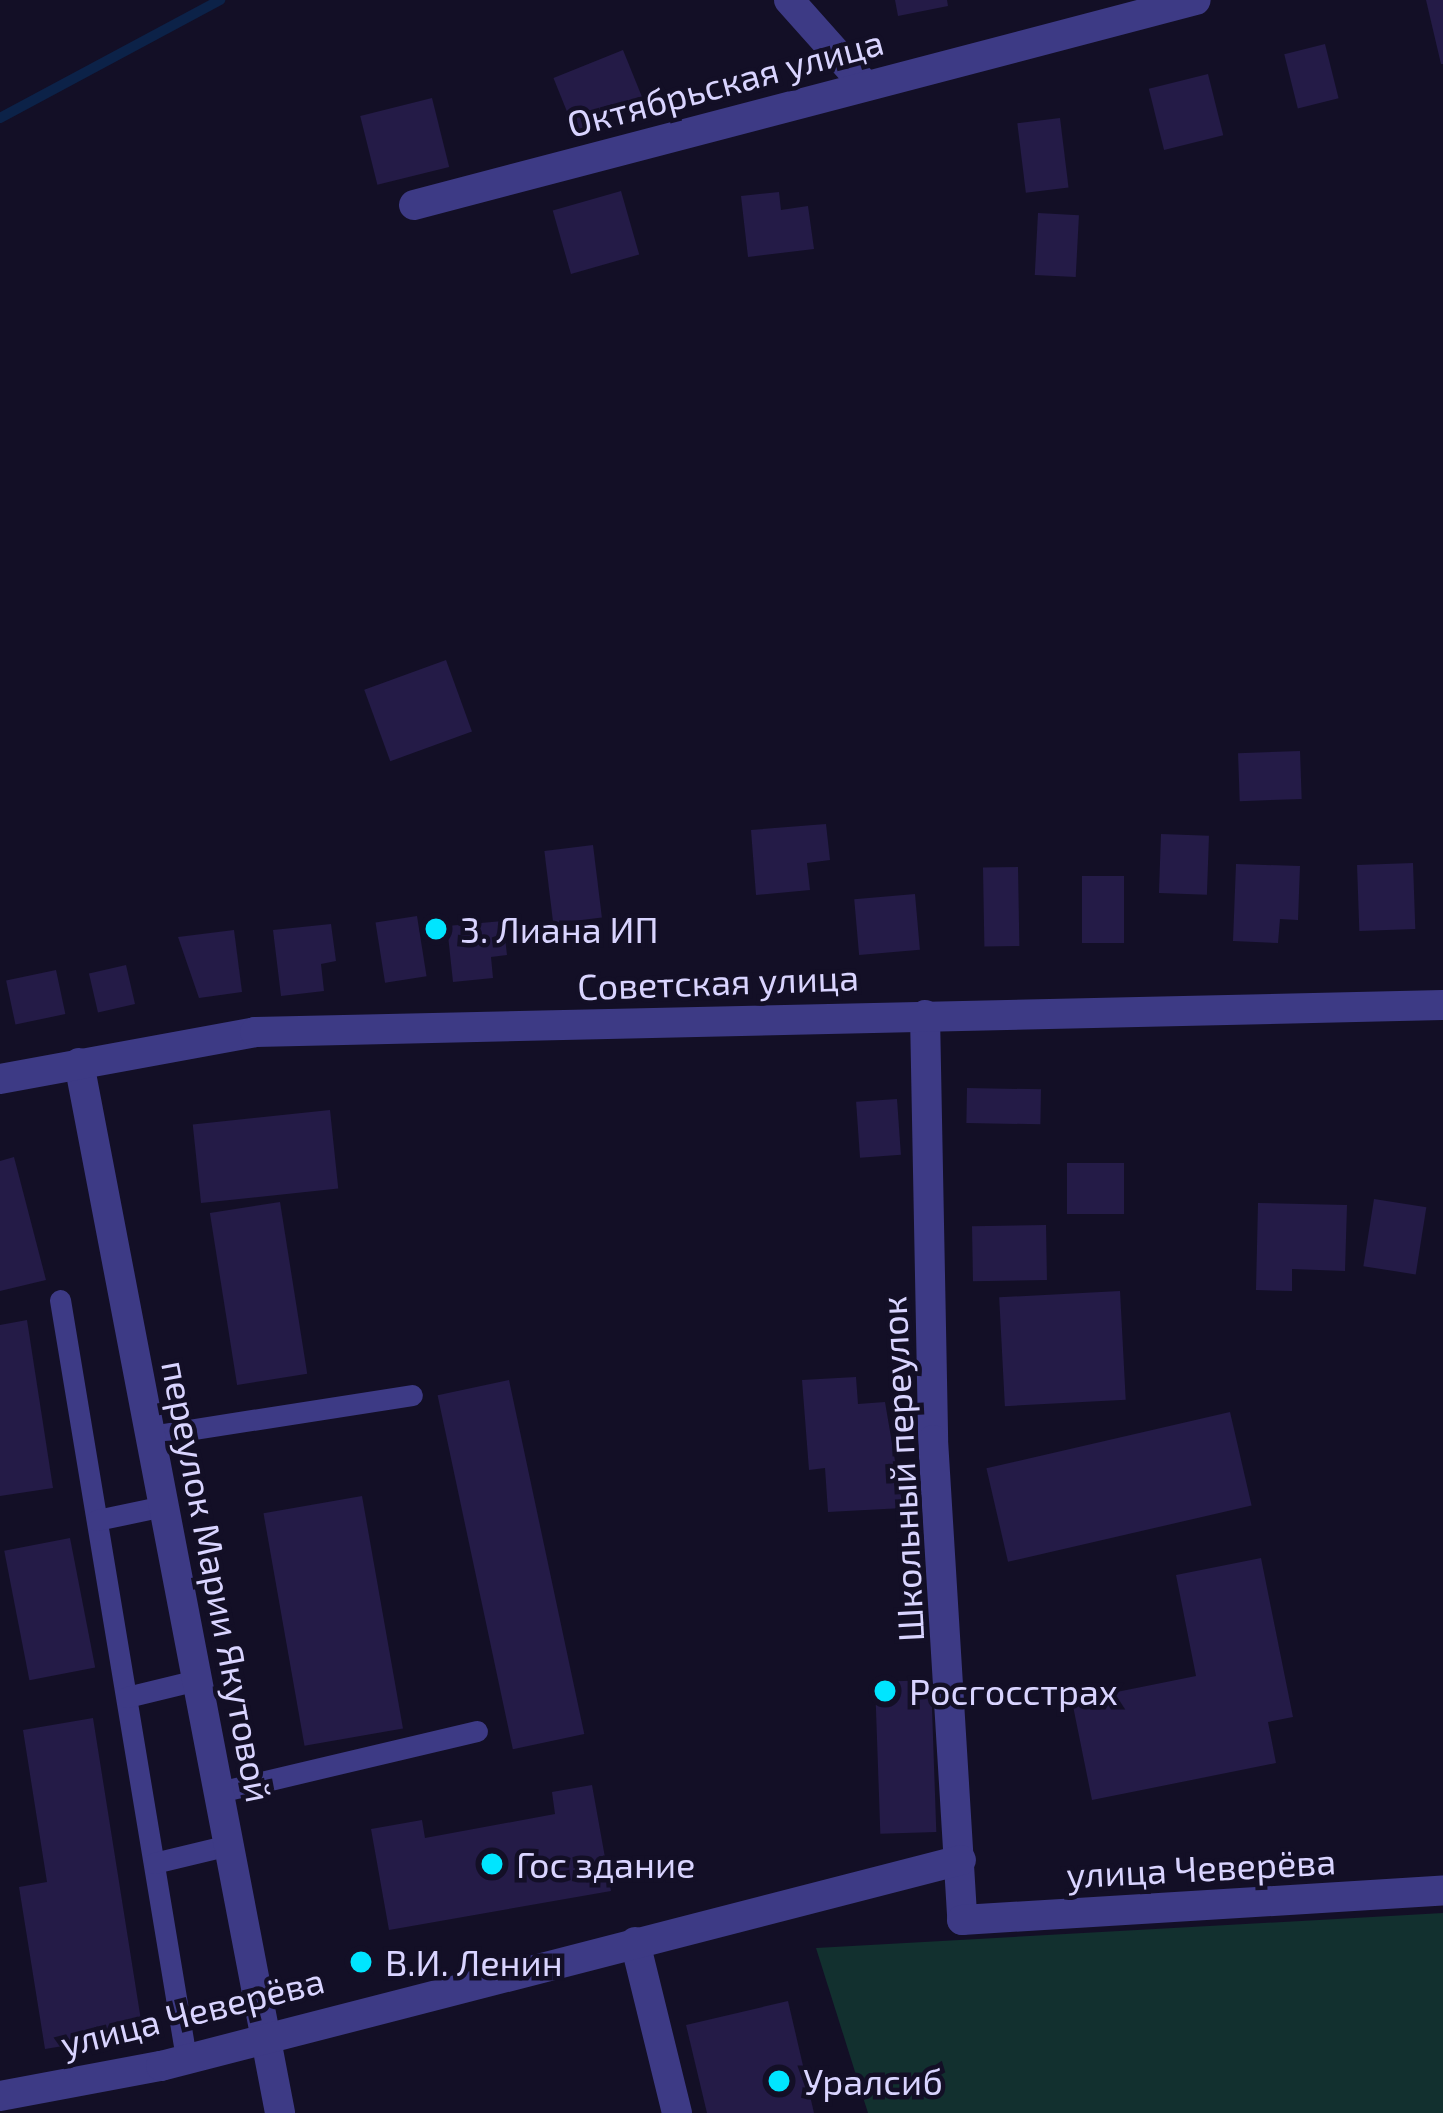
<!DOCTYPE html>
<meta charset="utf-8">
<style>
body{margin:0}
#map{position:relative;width:1443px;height:2113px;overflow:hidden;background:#130f26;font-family:"Exo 2",sans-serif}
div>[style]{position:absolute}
.green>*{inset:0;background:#12302f}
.stream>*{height:10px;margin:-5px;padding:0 5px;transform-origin:5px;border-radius:5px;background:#0c2248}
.building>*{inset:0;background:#241b47;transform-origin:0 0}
.lane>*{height:21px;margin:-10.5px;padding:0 10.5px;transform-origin:10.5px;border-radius:10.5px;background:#3d3a85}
.street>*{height:30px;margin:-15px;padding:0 15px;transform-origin:15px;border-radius:15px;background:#3d3a85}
.dots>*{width:33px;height:33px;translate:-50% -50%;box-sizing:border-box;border:6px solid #130f26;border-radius:50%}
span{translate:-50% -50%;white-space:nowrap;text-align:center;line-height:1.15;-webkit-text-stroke:9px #130f26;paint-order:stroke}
.street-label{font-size:36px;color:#d9d4ff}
.poi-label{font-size:36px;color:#d9d4ff}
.left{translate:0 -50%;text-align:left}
</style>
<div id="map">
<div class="green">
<div style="clip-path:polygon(1443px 1913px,1443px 2113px,868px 2113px,816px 1948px)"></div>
</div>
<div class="stream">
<div style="left:0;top:118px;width:250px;rotate:-28.2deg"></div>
</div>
<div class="building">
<div style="clip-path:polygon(895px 0,947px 0,948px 6px,898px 16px)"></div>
<div style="clip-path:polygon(1426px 0,1443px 0,1443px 64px,1441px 64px)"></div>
<div style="left:1325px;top:44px;width:56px;height:42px;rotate:76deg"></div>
<div style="left:623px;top:50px;width:57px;height:75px;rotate:68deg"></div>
<div style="left:1208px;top:74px;width:63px;height:61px;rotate:76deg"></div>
<div style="left:432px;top:98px;width:71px;height:74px;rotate:76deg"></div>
<div style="left:1060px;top:118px;width:70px;height:43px;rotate:83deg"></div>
<div style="left:621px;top:191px;width:66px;height:71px;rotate:74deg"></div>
<div style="clip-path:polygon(779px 192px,781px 210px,808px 206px,814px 249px,748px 257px,741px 196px)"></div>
<div style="left:1038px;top:213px;width:41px;height:62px;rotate:3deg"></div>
<div style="left:446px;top:660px;width:76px;height:87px;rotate:70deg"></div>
<div style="left:1300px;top:751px;width:48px;height:62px;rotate:88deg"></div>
<div style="clip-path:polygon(826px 824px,830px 860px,807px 863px,810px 890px,756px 895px,751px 830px)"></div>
<div style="left:1161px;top:834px;width:48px;height:59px;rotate:2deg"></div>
<div style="left:593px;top:845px;width:73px;height:49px;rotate:83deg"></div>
<div style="left:1413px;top:863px;width:66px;height:56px;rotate:88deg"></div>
<div style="clip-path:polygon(1236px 864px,1300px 866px,1298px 920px,1280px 919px,1278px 943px,1233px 941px)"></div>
<div style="left:1018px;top:867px;width:79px;height:35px;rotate:89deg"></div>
<div style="left:1082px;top:876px;width:42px;height:67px"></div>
<div style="left:915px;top:894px;width:56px;height:61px;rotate:85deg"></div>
<div style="left:417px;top:916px;width:61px;height:42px;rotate:81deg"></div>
<div style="clip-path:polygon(503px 921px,507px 955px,491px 957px,493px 978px,453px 982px,447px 926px)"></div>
<div style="clip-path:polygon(331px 924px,336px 961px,321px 964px,324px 991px,281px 996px,273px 930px)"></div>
<div style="clip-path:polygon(234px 930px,242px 992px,199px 998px,178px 937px)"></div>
<div style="left:126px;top:965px;width:40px;height:38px;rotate:77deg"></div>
<div style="left:56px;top:970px;width:45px;height:51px;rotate:78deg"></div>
<div style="left:967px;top:1088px;width:74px;height:35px;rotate:1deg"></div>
<div style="left:897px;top:1099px;width:56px;height:41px;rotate:86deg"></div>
<div style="left:330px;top:1110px;width:79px;height:138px;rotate:84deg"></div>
<div style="clip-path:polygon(14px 1157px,46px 1280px,0 1291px,0 1161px)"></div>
<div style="left:1067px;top:1163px;width:57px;height:51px"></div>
<div style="left:1374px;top:1199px;width:53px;height:68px;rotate:9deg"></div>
<div style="left:280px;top:1202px;width:174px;height:71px;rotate:81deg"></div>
<div style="clip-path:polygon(1258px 1203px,1347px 1205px,1345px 1271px,1292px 1269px,1292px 1291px,1256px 1290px)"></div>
<div style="left:1046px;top:1225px;width:55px;height:74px;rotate:89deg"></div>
<div style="left:1120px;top:1291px;width:109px;height:121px;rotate:87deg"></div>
<div style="clip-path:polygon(27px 1320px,53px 1488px,0 1496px,0 1325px)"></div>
<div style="clip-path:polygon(856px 1377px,858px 1404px,885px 1402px,903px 1508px,828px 1512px,825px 1468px,809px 1470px,802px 1380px)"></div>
<div style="left:509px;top:1380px;width:362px;height:73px;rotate:78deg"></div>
<div style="left:1230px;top:1412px;width:96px;height:250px;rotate:77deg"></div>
<div style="left:362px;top:1496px;width:236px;height:100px;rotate:80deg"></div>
<div style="left:70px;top:1538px;width:132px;height:67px;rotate:79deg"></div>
<div style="clip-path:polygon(1261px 1558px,1293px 1717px,1268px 1722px,1276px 1763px,1092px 1800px,1072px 1701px,1196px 1676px,1176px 1575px)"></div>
<div style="left:931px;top:1680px;width:152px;height:56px;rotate:88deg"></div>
<div style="clip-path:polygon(93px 1718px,143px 2033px,45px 2049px,19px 1887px,47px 1882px,23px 1730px)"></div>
<div style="clip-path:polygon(592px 1785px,611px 1891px,389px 1930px,371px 1829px,422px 1820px,425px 1838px,555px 1814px,552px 1792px)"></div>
<div style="clip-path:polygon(788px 2001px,814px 2113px,707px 2113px,686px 2025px)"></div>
</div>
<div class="lane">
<div style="left:60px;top:1300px;width:768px;rotate:80.56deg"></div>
<div style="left:150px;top:1436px;width:265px;rotate:-8.9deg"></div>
<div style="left:97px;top:1520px;width:68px;rotate:-11.8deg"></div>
<div style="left:127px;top:1697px;width:72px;rotate:-13.7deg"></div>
<div style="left:219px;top:1792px;width:265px;rotate:-13.3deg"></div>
<div style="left:154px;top:1863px;width:77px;rotate:-13.5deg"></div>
</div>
<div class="street">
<div style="left:789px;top:0;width:110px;rotate:48.3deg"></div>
<div style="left:414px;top:205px;width:808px;rotate:-14.69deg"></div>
<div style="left:925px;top:1015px;width:425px;rotate:88.9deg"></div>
<div style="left:933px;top:1440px;width:481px;rotate:86.5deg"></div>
<div style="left:962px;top:1920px;width:482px;rotate:-3.5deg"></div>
<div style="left:79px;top:1063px;width:1069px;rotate:79.16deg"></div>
<div style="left:0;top:1079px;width:259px;rotate:-10.4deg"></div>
<div style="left:255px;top:1032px;width:1188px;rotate:-1.3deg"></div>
<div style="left:635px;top:1942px;width:176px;rotate:76.2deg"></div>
<div style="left:0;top:2096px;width:164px;rotate:-10.6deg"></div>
<div style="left:161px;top:2066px;width:826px;rotate:-14.44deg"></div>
</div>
<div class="dots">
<div style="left:436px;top:929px;background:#00e5ff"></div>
<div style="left:885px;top:1691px;background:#00e5ff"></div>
<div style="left:492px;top:1864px;background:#00e5ff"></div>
<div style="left:361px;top:1962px;background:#00e5ff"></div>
<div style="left:779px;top:2081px;background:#00e5ff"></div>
</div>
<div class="street-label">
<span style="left:725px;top:82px;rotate:-15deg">Октябрьская улица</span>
<span style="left:718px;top:981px;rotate:-2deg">Советская улица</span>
<span style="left:901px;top:1469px;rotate:-93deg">Школьный переулок</span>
<span style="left:218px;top:1581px;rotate:79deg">переулок Марии Якутовой</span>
<span style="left:1201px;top:1867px;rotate:-3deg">улица Чеверёва</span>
<span style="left:192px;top:2011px;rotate:-14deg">улица Чеверёва</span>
</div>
<div class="poi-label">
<span class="left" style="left:460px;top:929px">3. Лиана ИП</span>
<span class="left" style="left:909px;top:1691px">Росгосстрах</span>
<span class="left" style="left:516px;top:1864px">Гос здание</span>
<span class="left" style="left:385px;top:1962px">В.И. Ленин</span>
<span class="left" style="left:803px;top:2081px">Уралсиб</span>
</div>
</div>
